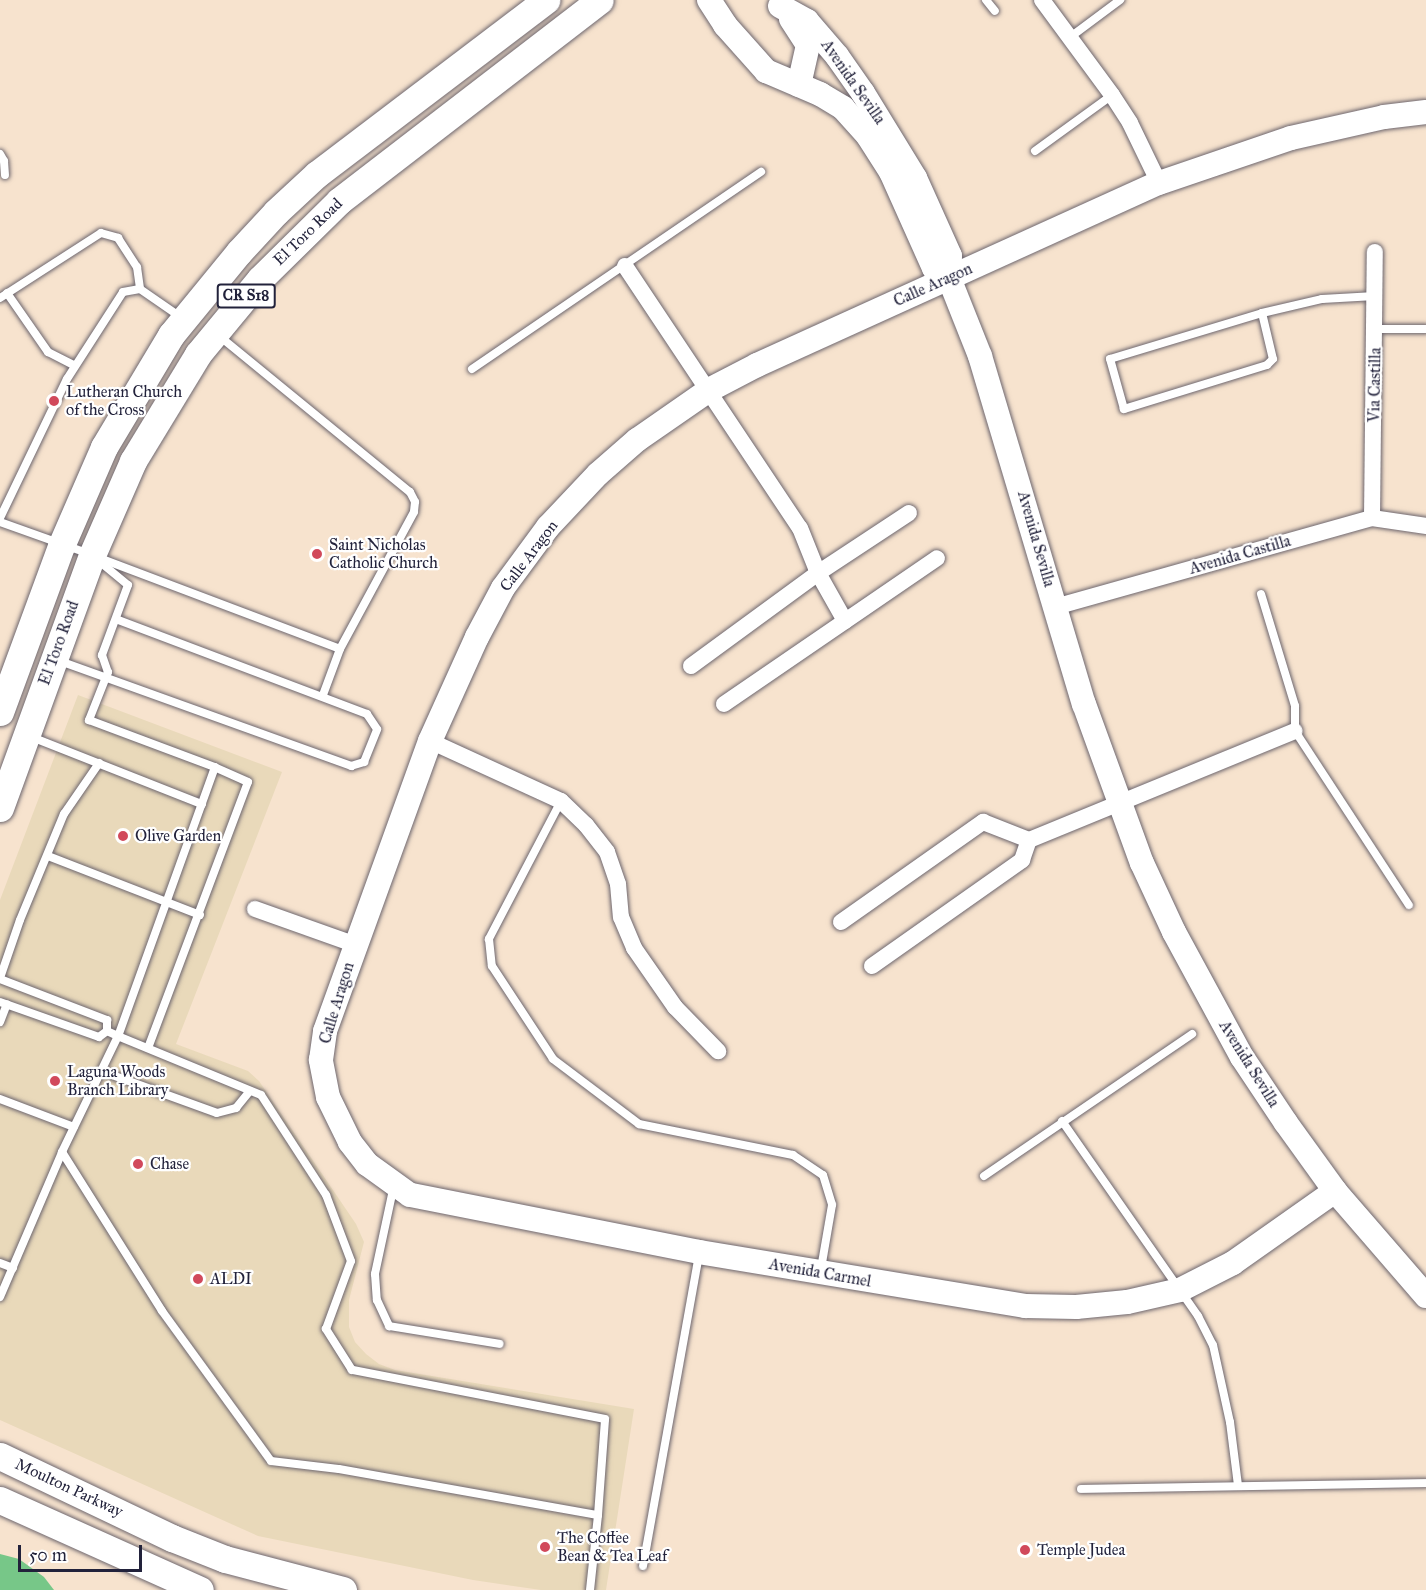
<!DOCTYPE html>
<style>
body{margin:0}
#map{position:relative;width:1426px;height:1590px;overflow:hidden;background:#f7e3ce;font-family:"IM FELL Great Primer",serif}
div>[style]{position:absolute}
.built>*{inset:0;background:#e9d9ba}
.green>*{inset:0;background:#77c788}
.roads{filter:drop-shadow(0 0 2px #6d666e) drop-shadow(0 0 2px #6d666e)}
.lane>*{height:8px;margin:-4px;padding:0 4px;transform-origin:4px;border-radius:4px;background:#fff}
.street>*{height:16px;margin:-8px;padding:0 8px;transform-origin:8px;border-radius:8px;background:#fff}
.secondary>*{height:24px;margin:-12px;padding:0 12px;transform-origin:12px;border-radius:12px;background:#fff}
.primary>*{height:27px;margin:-13.5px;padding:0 13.5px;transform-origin:13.5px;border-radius:13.5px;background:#fff}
.dots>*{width:16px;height:16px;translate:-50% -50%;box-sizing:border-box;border:3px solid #fff;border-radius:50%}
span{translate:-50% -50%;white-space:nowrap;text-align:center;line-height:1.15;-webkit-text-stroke:4.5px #fff;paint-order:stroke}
.shield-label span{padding:2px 4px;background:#fff;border:2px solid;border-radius:4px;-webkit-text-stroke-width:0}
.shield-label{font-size:15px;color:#22223b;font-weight:700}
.street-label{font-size:16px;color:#22223b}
.poi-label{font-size:16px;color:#22223b}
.left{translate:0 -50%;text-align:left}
.scale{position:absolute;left:18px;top:1545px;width:124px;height:27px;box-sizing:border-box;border:3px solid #22223b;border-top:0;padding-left:8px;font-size:18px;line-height:21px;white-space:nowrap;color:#22223b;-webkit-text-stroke:4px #fff;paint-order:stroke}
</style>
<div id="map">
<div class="built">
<div style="clip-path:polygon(78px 695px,282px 772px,176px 1044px,248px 1071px,259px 1081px,356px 1224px,364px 1242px,349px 1300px,349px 1327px,355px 1342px,366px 1354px,379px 1364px,395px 1370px,634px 1409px,606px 1590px,541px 1590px,473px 1580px,258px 1536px,0 1420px,0 900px)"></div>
</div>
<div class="green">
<div style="clip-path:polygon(0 1554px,19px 1559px,44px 1577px,54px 1590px,0 1590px)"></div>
</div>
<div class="roads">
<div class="lane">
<div style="left:986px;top:0;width:14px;rotate:51deg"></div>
<div style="left:1069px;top:38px;width:64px;rotate:-36.7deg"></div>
<div style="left:1035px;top:151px;width:95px;rotate:-36deg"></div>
<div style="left:0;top:154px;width:8px;rotate:60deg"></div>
<div style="left:4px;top:161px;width:14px;rotate:86deg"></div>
<div style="left:7px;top:293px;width:72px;rotate:55.2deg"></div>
<div style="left:48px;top:352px;width:30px;rotate:27deg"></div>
<div style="left:0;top:298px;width:120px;rotate:-32.8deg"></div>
<div style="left:101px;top:233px;width:18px;rotate:16deg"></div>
<div style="left:118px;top:238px;width:35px;rotate:57deg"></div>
<div style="left:137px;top:267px;width:22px;rotate:82deg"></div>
<div style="left:140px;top:289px;width:51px;rotate:34.6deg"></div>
<div style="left:1262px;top:313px;width:47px;rotate:76.6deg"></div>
<div style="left:1273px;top:359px;width:8px;rotate:135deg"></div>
<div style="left:1267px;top:365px;width:150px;rotate:162.9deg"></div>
<div style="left:1124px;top:409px;width:52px;rotate:-105.6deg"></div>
<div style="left:1110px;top:359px;width:159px;rotate:-16.8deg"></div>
<div style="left:1262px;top:313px;width:62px;rotate:-13.1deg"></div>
<div style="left:1322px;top:299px;width:53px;rotate:-3.2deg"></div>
<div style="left:1376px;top:329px;width:50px"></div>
<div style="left:218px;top:335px;width:248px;rotate:39.3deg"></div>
<div style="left:410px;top:492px;width:11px;rotate:63deg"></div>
<div style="left:415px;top:502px;width:10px;rotate:96deg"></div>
<div style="left:414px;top:512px;width:156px;rotate:118.4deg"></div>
<div style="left:340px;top:649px;width:49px;rotate:110.3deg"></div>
<div style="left:472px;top:369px;width:350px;rotate:-34.3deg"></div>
<div style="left:0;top:518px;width:154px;rotate:-64.3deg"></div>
<div style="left:67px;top:379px;width:103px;rotate:-57.2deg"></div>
<div style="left:123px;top:292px;width:17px;rotate:-10deg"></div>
<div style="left:0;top:522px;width:96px;rotate:19.6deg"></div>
<div style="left:94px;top:557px;width:44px;rotate:39.5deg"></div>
<div style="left:128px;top:585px;width:75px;rotate:110.4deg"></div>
<div style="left:102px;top:655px;width:18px;rotate:71deg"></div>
<div style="left:108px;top:672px;width:52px;rotate:111.6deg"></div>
<div style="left:89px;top:720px;width:134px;rotate:20.5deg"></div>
<div style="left:215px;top:767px;width:286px;rotate:109.8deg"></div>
<div style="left:118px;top:1036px;width:129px;rotate:115.8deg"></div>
<div style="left:62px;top:1152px;width:188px;rotate:57.8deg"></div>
<div style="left:162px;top:1311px;width:185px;rotate:54deg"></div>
<div style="left:271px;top:1461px;width:68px;rotate:6.7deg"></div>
<div style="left:339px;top:1469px;width:263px;rotate:10.1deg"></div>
<div style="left:598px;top:1515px;width:96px;rotate:-85.8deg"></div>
<div style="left:605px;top:1419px;width:258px;rotate:-169deg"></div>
<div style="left:352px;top:1370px;width:49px;rotate:-122.4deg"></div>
<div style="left:326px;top:1329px;width:72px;rotate:-69.8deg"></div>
<div style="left:351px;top:1261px;width:71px;rotate:-110.7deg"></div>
<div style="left:326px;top:1195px;width:119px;rotate:-123deg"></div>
<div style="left:261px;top:1095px;width:155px;rotate:-157.6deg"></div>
<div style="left:118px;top:1036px;width:12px;rotate:-156deg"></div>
<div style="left:102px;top:559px;width:254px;rotate:20.7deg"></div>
<div style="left:1261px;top:594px;width:117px;rotate:73.1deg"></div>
<div style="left:1295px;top:706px;width:25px;rotate:90deg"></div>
<div style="left:1295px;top:731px;width:208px;rotate:56.8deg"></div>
<div style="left:57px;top:660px;width:313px;rotate:19.8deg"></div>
<div style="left:351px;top:766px;width:14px;rotate:-17deg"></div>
<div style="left:364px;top:762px;width:35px;rotate:-68deg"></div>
<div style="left:377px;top:729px;width:18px;rotate:-124deg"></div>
<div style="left:367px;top:714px;width:268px;rotate:-159.3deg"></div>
<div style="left:29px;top:736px;width:186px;rotate:21.5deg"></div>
<div style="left:561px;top:801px;width:156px;rotate:117.6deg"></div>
<div style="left:489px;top:939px;width:27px;rotate:84deg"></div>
<div style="left:492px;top:966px;width:111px;rotate:56.7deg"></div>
<div style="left:553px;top:1059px;width:108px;rotate:37.1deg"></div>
<div style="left:639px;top:1124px;width:157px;rotate:11.4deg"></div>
<div style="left:793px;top:1155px;width:36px;rotate:34deg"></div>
<div style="left:823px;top:1175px;width:31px;rotate:73deg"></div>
<div style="left:832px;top:1205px;width:65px;rotate:99.8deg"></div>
<div style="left:48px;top:856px;width:163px;rotate:21.2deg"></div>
<div style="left:0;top:978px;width:61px;rotate:-71deg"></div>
<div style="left:20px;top:920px;width:115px;rotate:-67.5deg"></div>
<div style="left:64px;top:814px;width:62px;rotate:-55.5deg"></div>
<div style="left:0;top:979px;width:115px;rotate:21deg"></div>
<div style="left:107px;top:1020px;width:11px;rotate:90deg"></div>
<div style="left:0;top:1002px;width:105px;rotate:19.5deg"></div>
<div style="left:99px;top:1037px;width:10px;rotate:-37deg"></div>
<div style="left:0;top:1022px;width:19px;rotate:-69deg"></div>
<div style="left:148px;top:1048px;width:284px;rotate:-69.4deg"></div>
<div style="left:248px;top:782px;width:36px;rotate:-156deg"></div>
<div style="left:101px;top:1071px;width:123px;rotate:19.9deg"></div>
<div style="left:217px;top:1113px;width:20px;rotate:-15deg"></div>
<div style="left:236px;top:1108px;width:22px;rotate:-51deg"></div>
<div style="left:0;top:1099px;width:79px;rotate:20.7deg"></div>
<div style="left:1062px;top:1121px;width:238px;rotate:55.1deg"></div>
<div style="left:1198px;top:1316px;width:33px;rotate:63deg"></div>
<div style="left:1213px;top:1345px;width:79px;rotate:77.6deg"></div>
<div style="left:1230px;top:1422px;width:64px;rotate:82.8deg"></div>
<div style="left:984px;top:1176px;width:252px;rotate:-34.3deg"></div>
<div style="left:394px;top:1185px;width:91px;rotate:102.1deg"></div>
<div style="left:375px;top:1274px;width:26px;rotate:86deg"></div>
<div style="left:377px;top:1300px;width:29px;rotate:65deg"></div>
<div style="left:389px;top:1326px;width:112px;rotate:9.2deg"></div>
<div style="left:0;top:1263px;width:14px;rotate:21deg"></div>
<div style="left:0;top:1297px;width:158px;rotate:-66.8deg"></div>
<div style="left:1081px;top:1489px;width:345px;rotate:-1deg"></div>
<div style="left:643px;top:1566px;width:317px;rotate:-79.8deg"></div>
<div style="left:590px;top:1590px;width:75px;rotate:-83.9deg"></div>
</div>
<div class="street">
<div style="left:1042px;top:0;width:118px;rotate:53.6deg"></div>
<div style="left:1112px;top:95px;width:33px;rotate:57deg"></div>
<div style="left:1130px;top:123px;width:67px;rotate:64.2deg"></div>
<div style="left:625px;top:266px;width:315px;rotate:56.3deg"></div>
<div style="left:800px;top:528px;width:48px;rotate:68.2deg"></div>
<div style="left:818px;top:573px;width:55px;rotate:60.6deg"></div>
<div style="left:1372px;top:518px;width:266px;rotate:-89.4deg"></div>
<div style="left:1055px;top:607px;width:329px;rotate:-15.7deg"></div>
<div style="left:1372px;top:518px;width:55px;rotate:8.4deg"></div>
<div style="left:691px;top:666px;width:157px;rotate:-36.2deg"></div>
<div style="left:818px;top:573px;width:109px;rotate:-33.4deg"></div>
<div style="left:724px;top:704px;width:258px;rotate:-34.4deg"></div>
<div style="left:430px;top:741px;width:144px;rotate:24.6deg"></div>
<div style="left:561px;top:801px;width:35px;rotate:44deg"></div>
<div style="left:586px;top:825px;width:34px;rotate:52deg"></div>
<div style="left:607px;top:852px;width:34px;rotate:71deg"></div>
<div style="left:618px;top:884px;width:33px;rotate:85deg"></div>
<div style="left:621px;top:917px;width:34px;rotate:67deg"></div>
<div style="left:634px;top:948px;width:72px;rotate:55.2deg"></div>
<div style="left:675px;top:1007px;width:62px;rotate:45.7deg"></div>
<div style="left:1029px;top:840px;width:287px;rotate:-22.3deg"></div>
<div style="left:255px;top:909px;width:107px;rotate:19.6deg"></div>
<div style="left:841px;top:922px;width:174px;rotate:-35.2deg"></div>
<div style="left:983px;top:822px;width:49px;rotate:21.4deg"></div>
<div style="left:872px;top:966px;width:184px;rotate:-35.2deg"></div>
<div style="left:1022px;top:860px;width:21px;rotate:-71deg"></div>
</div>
<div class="secondary">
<div style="left:709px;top:0;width:30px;rotate:57deg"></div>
<div style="left:725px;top:25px;width:62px;rotate:48.3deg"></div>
<div style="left:766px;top:71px;width:59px;rotate:23.1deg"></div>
<div style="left:820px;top:94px;width:27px;rotate:31deg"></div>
<div style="left:843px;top:108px;width:38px;rotate:48deg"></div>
<div style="left:868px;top:136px;width:43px;rotate:57.4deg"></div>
<div style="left:891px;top:172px;width:105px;rotate:65.9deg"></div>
<div style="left:934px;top:268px;width:18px;rotate:34deg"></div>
<div style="left:780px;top:6px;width:31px;rotate:29deg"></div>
<div style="left:807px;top:21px;width:46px;rotate:49.4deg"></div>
<div style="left:837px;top:56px;width:45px;rotate:54.9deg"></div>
<div style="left:863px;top:93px;width:100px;rotate:58.5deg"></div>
<div style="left:915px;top:178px;width:85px;rotate:65.8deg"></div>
<div style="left:950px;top:256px;width:22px;rotate:93deg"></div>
<div style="left:949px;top:278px;width:84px;rotate:68.3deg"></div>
<div style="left:980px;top:356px;width:363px;rotate:73.4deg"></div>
<div style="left:1084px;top:704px;width:169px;rotate:70deg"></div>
<div style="left:1142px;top:863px;width:76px;rotate:65.1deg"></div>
<div style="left:1174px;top:932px;width:142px;rotate:61.5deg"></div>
<div style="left:1242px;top:1057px;width:79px;rotate:56.3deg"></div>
<div style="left:1286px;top:1123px;width:84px;rotate:54.2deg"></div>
<div style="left:1335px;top:1191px;width:139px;rotate:49.1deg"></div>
<div style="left:791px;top:19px;width:31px;rotate:57deg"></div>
<div style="left:808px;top:45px;width:41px;rotate:102.7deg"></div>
<div style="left:1335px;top:1191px;width:125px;rotate:144.8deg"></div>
<div style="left:1233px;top:1263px;width:59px;rotate:153deg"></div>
<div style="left:1180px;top:1290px;width:54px;rotate:167.2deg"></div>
<div style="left:1127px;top:1302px;width:51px;rotate:174.4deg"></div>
<div style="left:1076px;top:1307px;width:51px;rotate:-178.9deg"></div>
<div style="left:1025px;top:1306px;width:330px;rotate:-170.6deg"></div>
<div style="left:699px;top:1252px;width:295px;rotate:-168.8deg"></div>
<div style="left:410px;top:1195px;width:53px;rotate:-144.2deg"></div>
<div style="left:367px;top:1164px;width:28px;rotate:-128deg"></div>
<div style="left:350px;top:1142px;width:50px;rotate:-116.1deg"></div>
<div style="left:328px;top:1097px;width:38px;rotate:-101deg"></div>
<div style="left:321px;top:1060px;width:29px;rotate:-82deg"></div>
<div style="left:325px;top:1031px;width:308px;rotate:-70.1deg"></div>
<div style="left:430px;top:741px;width:114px;rotate:-65.7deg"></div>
<div style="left:477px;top:637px;width:55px;rotate:-62deg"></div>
<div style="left:503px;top:588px;width:76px;rotate:-53.6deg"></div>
<div style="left:548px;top:527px;width:73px;rotate:-46.7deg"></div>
<div style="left:598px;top:474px;width:52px;rotate:-41.1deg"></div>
<div style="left:637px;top:440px;width:88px;rotate:-34.8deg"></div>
<div style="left:709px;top:390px;width:54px;rotate:-27.5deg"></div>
<div style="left:757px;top:365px;width:441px;rotate:-24.4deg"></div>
<div style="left:1159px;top:183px;width:139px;rotate:-18.8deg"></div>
<div style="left:1291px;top:138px;width:95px;rotate:-12.7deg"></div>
<div style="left:1384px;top:117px;width:42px;rotate:-6.8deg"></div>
</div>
<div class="primary">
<div style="left:0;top:712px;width:177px;rotate:-69.8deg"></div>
<div style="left:61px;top:546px;width:108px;rotate:-66.5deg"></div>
<div style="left:104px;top:447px;width:131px;rotate:-59.1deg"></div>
<div style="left:171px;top:335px;width:107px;rotate:-50.7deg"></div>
<div style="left:239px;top:252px;width:54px;rotate:-47.2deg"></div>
<div style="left:276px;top:212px;width:56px;rotate:-42.8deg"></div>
<div style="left:317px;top:174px;width:288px;rotate:-37.2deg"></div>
<div style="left:0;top:808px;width:269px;rotate:-70deg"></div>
<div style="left:92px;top:555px;width:103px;rotate:-66.4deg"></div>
<div style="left:133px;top:461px;width:125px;rotate:-58.7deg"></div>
<div style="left:198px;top:354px;width:97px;rotate:-50.4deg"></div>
<div style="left:260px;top:279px;width:111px;rotate:-44.6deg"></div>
<div style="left:339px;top:201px;width:329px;rotate:-37.6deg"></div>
<div style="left:0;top:1456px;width:191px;rotate:25.5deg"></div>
<div style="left:172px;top:1538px;width:57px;rotate:21.6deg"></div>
<div style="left:225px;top:1559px;width:122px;rotate:14.7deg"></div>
<div style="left:0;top:1500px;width:219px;rotate:24.2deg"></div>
</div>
</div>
<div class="dots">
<div style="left:54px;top:401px;background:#d1495b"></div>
<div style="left:317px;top:554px;background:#d1495b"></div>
<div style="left:123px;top:836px;background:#d1495b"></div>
<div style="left:55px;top:1081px;background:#d1495b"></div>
<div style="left:138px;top:1164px;background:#d1495b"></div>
<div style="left:198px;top:1279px;background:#d1495b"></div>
<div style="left:545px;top:1547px;background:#d1495b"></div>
<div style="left:1025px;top:1550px;background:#d1495b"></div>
</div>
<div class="shield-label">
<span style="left:246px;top:296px">CR S18</span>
</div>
<div class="street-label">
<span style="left:853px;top:82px;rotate:55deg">Avenida Sevilla</span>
<span style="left:308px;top:232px;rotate:-44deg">El Toro Road</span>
<span style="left:933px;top:285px;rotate:-24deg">Calle Aragon</span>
<span style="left:1375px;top:385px;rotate:-89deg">Via Castilla</span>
<span style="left:1036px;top:539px;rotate:74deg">Avenida Sevilla</span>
<span style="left:1240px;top:555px;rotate:-16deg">Avenida Castilla</span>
<span style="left:529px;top:556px;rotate:-53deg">Calle Aragon</span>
<span style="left:59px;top:643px;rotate:-70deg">El Toro Road</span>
<span style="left:337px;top:1003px;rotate:-73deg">Calle Aragon</span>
<span style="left:1249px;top:1064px;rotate:58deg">Avenida Sevilla</span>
<span style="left:820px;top:1273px;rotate:10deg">Avenida Carmel</span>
<span style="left:69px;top:1488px;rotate:25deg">Moulton Parkway</span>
</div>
<div class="poi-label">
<span class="left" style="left:66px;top:401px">Lutheran Church<br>of the Cross</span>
<span class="left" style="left:329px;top:554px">Saint Nicholas<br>Catholic Church</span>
<span class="left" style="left:135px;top:836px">Olive Garden</span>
<span class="left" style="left:67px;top:1081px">Laguna Woods<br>Branch Library</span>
<span class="left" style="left:150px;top:1164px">Chase</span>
<span class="left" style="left:210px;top:1279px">ALDI</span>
<span class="left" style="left:557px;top:1547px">The Coffee<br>Bean &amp; Tea Leaf</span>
<span class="left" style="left:1037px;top:1550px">Temple Judea</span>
</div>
<div class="scale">50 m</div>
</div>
